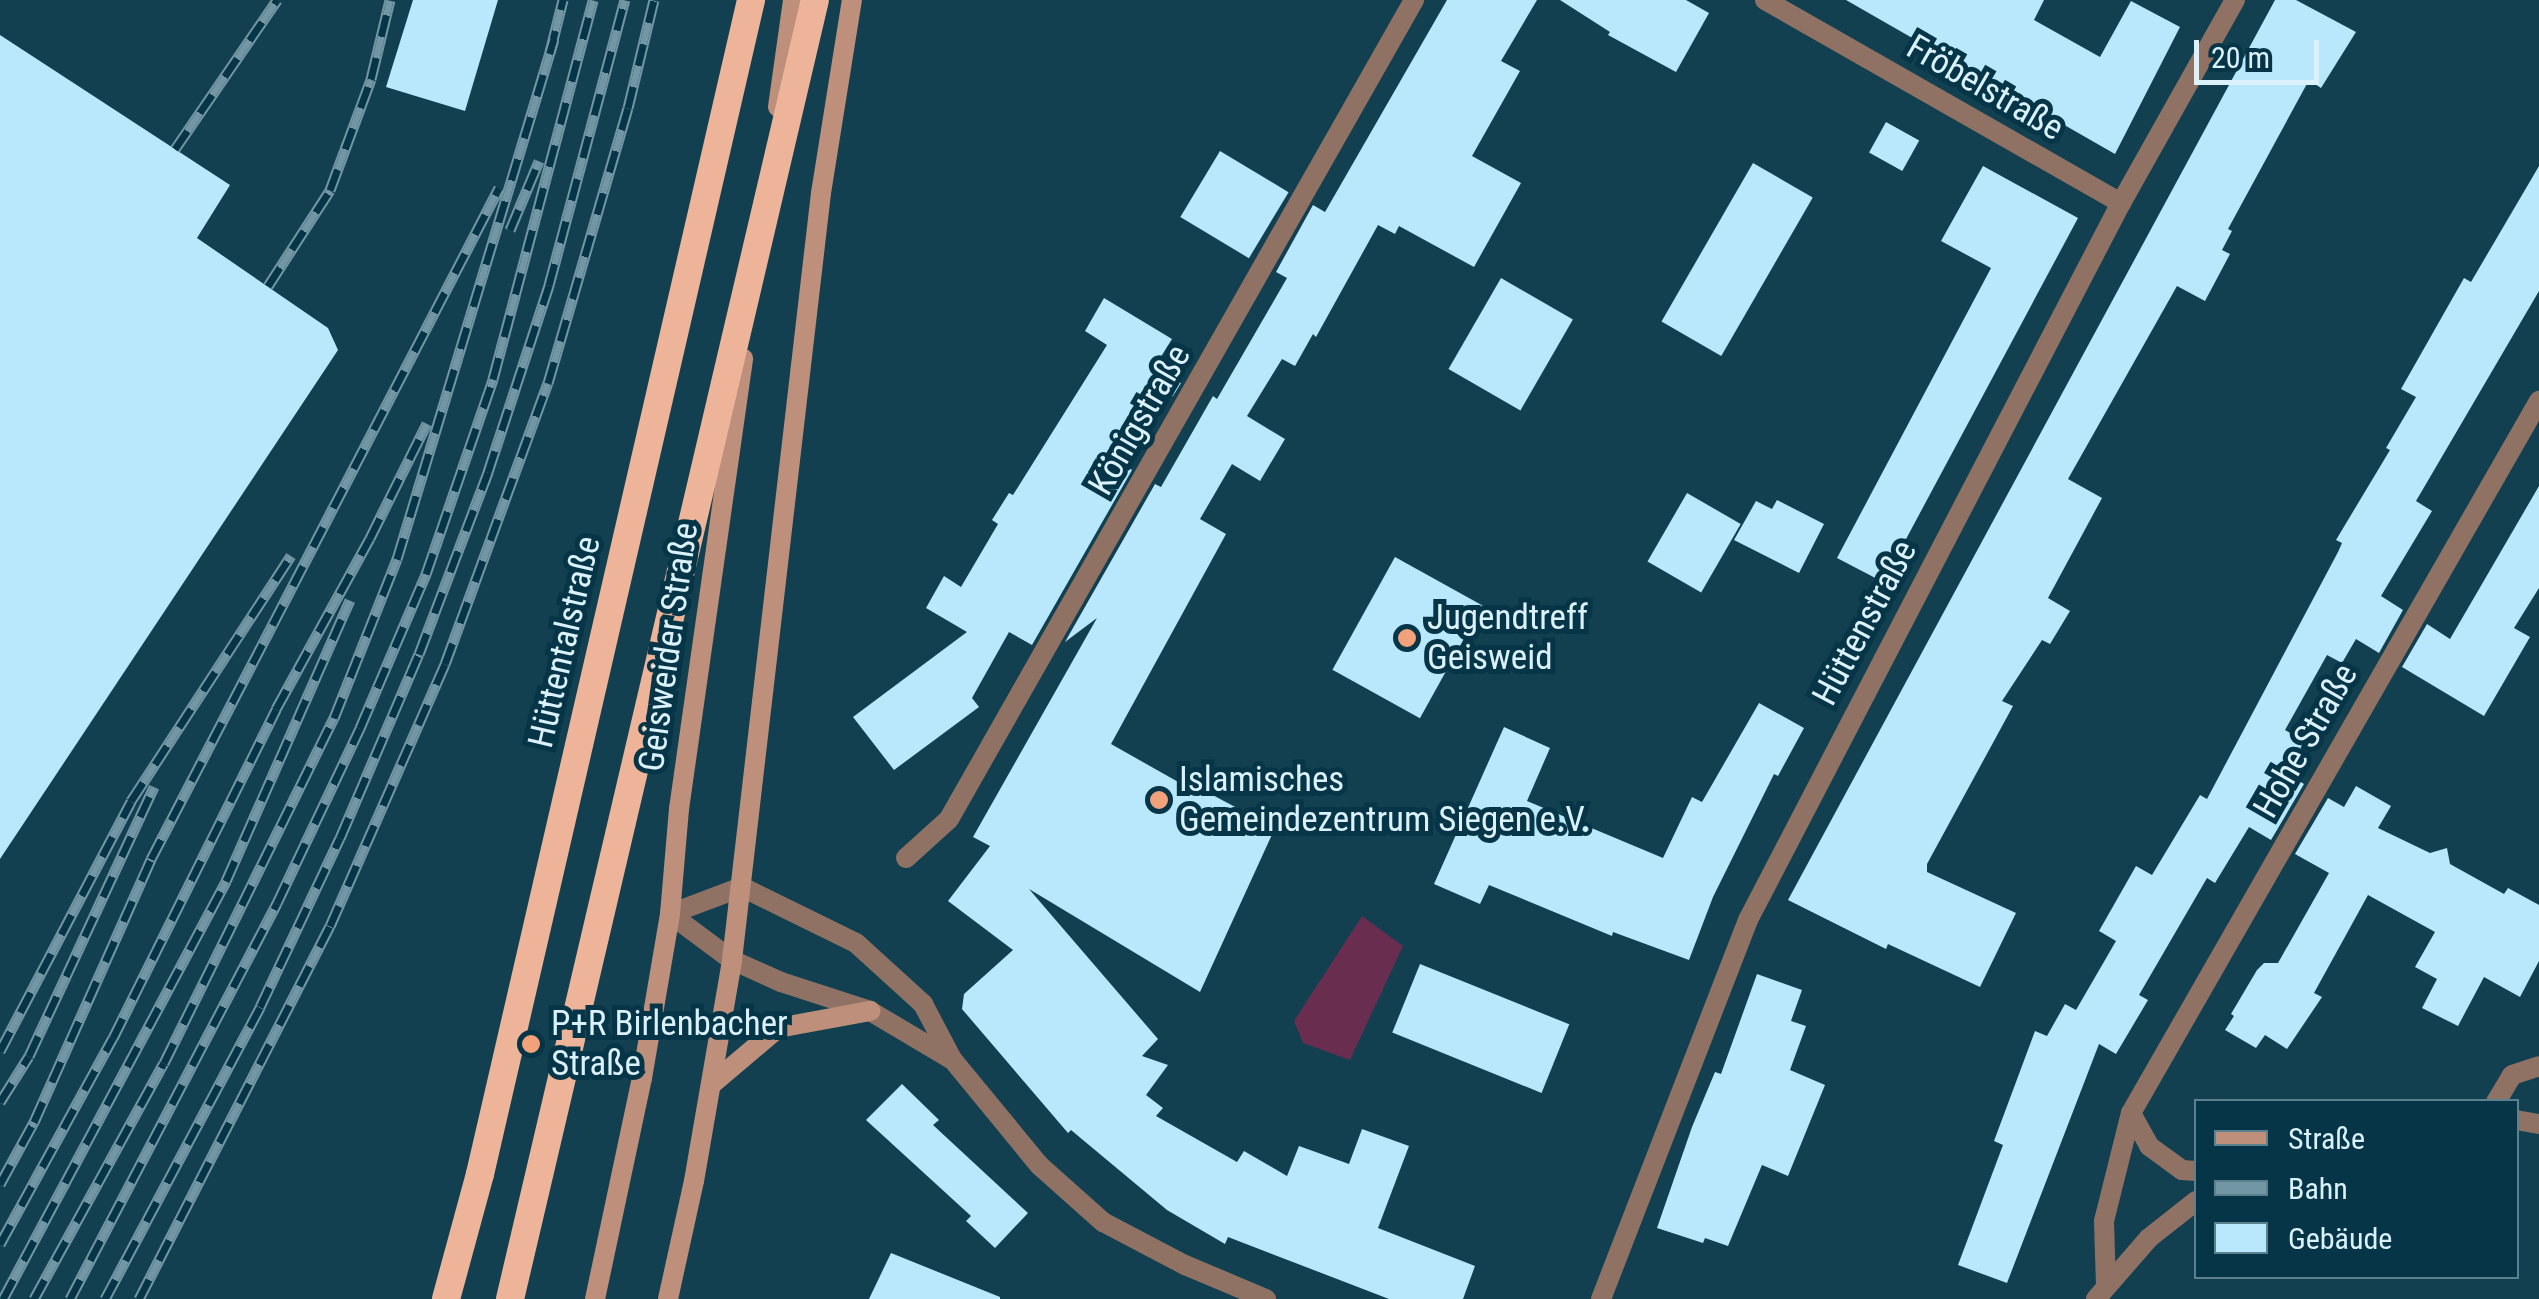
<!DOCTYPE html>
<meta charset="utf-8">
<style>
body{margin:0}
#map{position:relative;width:2539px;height:1299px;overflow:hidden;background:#124051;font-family:"Roboto Condensed",sans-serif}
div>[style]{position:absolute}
.green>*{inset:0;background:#692d50}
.building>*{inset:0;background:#b9e8fd;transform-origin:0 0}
.minor>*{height:20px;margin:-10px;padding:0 10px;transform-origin:10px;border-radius:10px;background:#8f7264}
.tertiary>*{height:20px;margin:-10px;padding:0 10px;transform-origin:10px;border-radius:10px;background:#8f7264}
.secondary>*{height:20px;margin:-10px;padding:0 10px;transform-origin:10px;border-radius:10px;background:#be907b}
.trunk>*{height:28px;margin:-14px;padding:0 14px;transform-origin:14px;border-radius:14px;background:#eeb499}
.rail>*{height:11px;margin-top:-5.5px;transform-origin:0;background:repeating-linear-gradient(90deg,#053546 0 22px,#7396a4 0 44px);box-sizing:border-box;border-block:2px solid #7396a4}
.dots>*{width:28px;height:28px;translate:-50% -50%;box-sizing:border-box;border:5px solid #053546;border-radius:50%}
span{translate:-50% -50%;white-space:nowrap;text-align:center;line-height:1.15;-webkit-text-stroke:10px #053546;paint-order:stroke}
.street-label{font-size:35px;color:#dbf2fd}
.poi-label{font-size:35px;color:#dbf2fd}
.left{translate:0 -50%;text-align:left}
.legend{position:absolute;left:2194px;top:1099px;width:325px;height:180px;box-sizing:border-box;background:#053546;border:2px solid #5b818f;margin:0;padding:12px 18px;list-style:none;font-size:30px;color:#dbf2fd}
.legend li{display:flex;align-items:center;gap:20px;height:50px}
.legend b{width:50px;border:2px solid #5b818f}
.scale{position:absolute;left:2194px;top:40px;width:125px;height:45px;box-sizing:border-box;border:5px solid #dbf2fd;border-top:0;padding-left:12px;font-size:30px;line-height:35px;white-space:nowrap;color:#dbf2fd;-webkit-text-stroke:8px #053546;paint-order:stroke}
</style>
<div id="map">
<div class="green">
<div style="clip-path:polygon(1362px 916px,1403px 946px,1350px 1060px,1303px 1043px,1294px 1021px)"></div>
</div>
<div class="building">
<div style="clip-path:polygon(413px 0,498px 0,465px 111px,386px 87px)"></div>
<div style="clip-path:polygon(1447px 0,1537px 0,1501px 61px,1520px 71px,1472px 156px,1521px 183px,1474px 267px,1399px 226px,1395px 234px,1378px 225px,1316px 337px,1313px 334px,1295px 366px,1282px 359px,1247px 416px,1285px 439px,1260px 481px,1232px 464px,1200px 519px,1226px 534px,1111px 744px,1203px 796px,1205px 791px,1275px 828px,1200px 992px,1029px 889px,1158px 1039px,1142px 1056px,1168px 1065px,1146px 1095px,1163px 1108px,1156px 1116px,1237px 1162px,1244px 1151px,1287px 1176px,1299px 1146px,1349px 1164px,1362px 1129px,1409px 1146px,1378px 1228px,1475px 1266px,1463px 1299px,1389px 1299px,1228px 1237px,1225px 1244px,1167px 1210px,1071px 1130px,1068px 1133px,962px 1009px,964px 994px,1013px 950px,948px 901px,990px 846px,973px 837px,1097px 618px,1065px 642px,1155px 484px,1161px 487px,1213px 396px,1217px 399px,1287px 278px,1276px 272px,1313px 205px,1325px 212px)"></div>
<div style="clip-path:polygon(1560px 0,1686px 0,1709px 13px,1676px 72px,1608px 35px,1610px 32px)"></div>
<div style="clip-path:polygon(1846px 0,2044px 0,2034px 20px,2100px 57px,2131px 1px,2180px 27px,2115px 154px)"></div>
<div style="clip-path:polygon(2275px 0,2296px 0,2356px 32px,2321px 88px,2309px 80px,2228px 229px,2232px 231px,2222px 250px,2230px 254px,2205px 301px,2177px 286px,2068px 479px,2102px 498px,2048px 598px,2070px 611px,2050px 644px,2042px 640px,2002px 701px,2013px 706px,1927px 864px,1927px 872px,2016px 913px,1980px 987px,1888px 944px,1886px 949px,1788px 900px)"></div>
<div style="clip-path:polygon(0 35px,230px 185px,197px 238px,328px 328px,338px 350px,0 859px)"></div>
<div style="left:1886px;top:122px;width:38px;height:35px;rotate:29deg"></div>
<div style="left:1220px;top:151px;width:80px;height:77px;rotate:31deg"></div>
<div style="left:1753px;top:163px;width:69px;height:183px;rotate:30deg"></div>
<div style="clip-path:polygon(1983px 166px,2078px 218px,1883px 582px,1837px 558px,1991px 268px,1941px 241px)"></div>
<div style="clip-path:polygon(2539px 166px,2539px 291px,2416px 501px,2432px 511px,2381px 596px,2403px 610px,2379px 653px,2356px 639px,2342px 663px,2327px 655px,2285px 730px,2305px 742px,2286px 773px,2304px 784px,2271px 840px,2249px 827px,2215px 883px,2207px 878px,2139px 995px,2148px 1000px,2116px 1054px,2099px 1044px,2007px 1283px,1958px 1265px,2003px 1145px,1994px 1141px,2035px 1031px,2047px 1036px,2065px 1004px,2076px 1010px,2116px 941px,2099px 931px,2136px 866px,2152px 875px,2200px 795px,2207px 799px,2338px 552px,2342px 543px,2336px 540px,2390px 450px,2386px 448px,2416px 397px,2401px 389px,2464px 278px,2471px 282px)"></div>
<div style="left:1501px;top:278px;width:83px;height:105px;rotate:30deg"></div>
<div style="clip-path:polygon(1104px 298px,1172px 339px,1152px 371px,1181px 383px,1173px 396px,1132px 409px,1106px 454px,1132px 470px,1032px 645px,1009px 632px,972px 698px,979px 707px,894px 770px,853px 717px,967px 632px,926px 608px,944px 576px,961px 587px,998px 524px,992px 520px,1009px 493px,1013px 495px,1107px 345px,1085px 331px)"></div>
<div style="clip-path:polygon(2539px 486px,2539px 588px,2514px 628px,2530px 637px,2484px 716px,2402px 667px,2427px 624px,2450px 639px)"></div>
<div style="left:1687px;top:493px;width:62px;height:79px;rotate:30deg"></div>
<div style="clip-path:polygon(1777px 500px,1824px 524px,1799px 573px,1734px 540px,1756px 501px,1772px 509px)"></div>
<div style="left:1395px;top:557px;width:100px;height:129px;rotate:29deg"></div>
<div style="clip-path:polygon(1759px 703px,1804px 728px,1778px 776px,1774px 774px,1713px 897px,1689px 960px,1613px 932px,1612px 936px,1489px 885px,1480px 904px,1434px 884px,1504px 727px,1550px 748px,1527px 801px,1663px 858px,1692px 797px,1702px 802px)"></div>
<div style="clip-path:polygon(2356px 786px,2391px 806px,2378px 828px,2430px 853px,2447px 848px,2450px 864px,2504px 894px,2508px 888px,2539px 905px,2539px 961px,2520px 997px,2484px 977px,2458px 1026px,2422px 1008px,2437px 979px,2415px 967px,2435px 932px,2368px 895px,2314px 993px,2322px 997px,2287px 1049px,2265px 1035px,2256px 1048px,2225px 1030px,2234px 1016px,2231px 1014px,2257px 970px,2264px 963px,2278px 963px,2329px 873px,2295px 854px,2328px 798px,2344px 807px)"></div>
<div style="left:1420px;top:964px;width:161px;height:74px;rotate:22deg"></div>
<div style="clip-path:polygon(1757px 974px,1802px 990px,1791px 1021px,1806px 1026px,1790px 1070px,1825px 1085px,1788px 1176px,1762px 1165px,1728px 1246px,1705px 1238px,1703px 1243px,1657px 1228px,1692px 1127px,1715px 1072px,1721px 1074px)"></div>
<div style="clip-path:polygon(902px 1084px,939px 1120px,933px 1125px,1028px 1213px,995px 1248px,966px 1221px,971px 1216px,866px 1120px)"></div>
<div style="clip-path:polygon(891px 1253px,1000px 1297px,1000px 1299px,869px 1299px)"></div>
</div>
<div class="minor">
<div style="left:1765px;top:0;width:410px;rotate:29.7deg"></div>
<div style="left:906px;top:858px;width:58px;rotate:-42.2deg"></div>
<div style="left:949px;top:819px;width:942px;rotate:-60.41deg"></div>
<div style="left:2496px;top:1102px;width:31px;rotate:-59deg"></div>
<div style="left:2512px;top:1075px;width:28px;rotate:-18deg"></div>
<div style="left:2131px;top:1113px;width:38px;rotate:61deg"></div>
<div style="left:2149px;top:1146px;width:41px;rotate:36deg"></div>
<div style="left:2182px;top:1170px;width:14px;rotate:4deg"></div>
<div style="left:2516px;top:1120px;width:23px;rotate:10deg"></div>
<div style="left:2106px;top:1286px;width:65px;rotate:-91.8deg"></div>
<div style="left:2104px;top:1221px;width:111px;rotate:-76deg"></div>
<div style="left:2131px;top:1113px;width:821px;rotate:-60.19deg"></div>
<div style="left:1601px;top:1299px;width:407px;rotate:-68.8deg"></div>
<div style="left:1748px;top:920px;width:808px;rotate:-62.52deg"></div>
<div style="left:2121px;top:203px;width:233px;rotate:-60.7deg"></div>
<div style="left:2096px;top:1299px;width:81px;rotate:-49deg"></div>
<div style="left:2149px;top:1238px;width:60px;rotate:-38.2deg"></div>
</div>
<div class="tertiary">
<div style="left:670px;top:914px;width:77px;rotate:-20.6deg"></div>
<div style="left:742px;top:887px;width:127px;rotate:26.2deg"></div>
<div style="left:856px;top:943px;width:91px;rotate:42.3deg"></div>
<div style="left:923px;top:1004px;width:62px;rotate:62.2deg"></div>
<div style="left:952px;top:1059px;width:137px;rotate:50.6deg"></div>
<div style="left:1039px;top:1165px;width:86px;rotate:41.7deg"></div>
<div style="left:1103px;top:1222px;width:93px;rotate:27.7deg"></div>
<div style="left:1185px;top:1265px;width:88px;rotate:22.8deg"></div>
<div style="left:670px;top:914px;width:77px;rotate:36.6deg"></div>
<div style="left:732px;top:960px;width:54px;rotate:24.2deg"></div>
<div style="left:781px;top:982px;width:94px;rotate:18deg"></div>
<div style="left:870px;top:1011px;width:94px;rotate:30.7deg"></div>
</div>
<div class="secondary">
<div style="left:778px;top:107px;width:108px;rotate:-82deg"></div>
<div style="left:713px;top:1083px;width:85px;rotate:-40.2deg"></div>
<div style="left:778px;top:1028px;width:94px;rotate:-10.5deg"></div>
<div style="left:595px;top:1299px;width:226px;rotate:-78deg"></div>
<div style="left:642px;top:1078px;width:166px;rotate:-80.3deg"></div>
<div style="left:670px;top:914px;width:105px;rotate:-85.1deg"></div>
<div style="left:679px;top:809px;width:455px;rotate:-81.9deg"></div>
<div style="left:668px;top:1299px;width:121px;rotate:-77.6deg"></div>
<div style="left:694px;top:1181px;width:224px;rotate:-80.2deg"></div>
<div style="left:732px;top:960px;width:772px;rotate:-83.38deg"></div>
<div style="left:821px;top:193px;width:195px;rotate:-80.9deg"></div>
</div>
<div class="trunk">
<div style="left:446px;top:1299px;width:130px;rotate:-74.8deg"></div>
<div style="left:480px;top:1174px;width:1205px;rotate:-77deg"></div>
<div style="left:510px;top:1299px;width:1334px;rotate:-76.79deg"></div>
</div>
<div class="rail">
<div style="left:550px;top:52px;width:54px;rotate:-76deg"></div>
<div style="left:175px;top:149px;width:181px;rotate:-55.6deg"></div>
<div style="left:510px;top:230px;width:75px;rotate:-67.2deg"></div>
<div style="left:268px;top:286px;width:114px;rotate:-57.1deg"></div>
<div style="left:330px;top:190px;width:118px;rotate:-69.7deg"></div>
<div style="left:371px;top:79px;width:81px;rotate:-76.5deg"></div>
<div style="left:0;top:1051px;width:282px;rotate:-62.3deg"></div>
<div style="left:131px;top:801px;width:293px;rotate:-56.9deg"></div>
<div style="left:0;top:1102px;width:54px;rotate:-57.8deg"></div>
<div style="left:29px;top:1056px;width:297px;rotate:-65.1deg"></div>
<div style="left:0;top:1184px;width:71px;rotate:-61.3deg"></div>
<div style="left:34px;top:1122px;width:288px;rotate:-66deg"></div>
<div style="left:151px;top:859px;width:756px;rotate:-62.59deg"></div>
<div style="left:0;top:1244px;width:235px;rotate:-61.3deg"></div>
<div style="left:113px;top:1038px;width:367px;rotate:-63.6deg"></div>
<div style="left:276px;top:709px;width:195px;rotate:-61.2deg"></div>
<div style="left:370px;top:538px;width:128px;rotate:-63.6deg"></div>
<div style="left:3px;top:1299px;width:474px;rotate:-61.9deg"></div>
<div style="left:226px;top:881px;width:307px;rotate:-66.2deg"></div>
<div style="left:34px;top:1299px;width:269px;rotate:-61.2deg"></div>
<div style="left:164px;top:1063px;width:385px;rotate:-63.8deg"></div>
<div style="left:334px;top:718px;width:171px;rotate:-68.4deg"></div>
<div style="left:397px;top:559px;width:543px;rotate:-73.2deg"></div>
<div style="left:70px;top:1299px;width:447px;rotate:-62.4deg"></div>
<div style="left:277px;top:903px;width:194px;rotate:-64.6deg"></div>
<div style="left:360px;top:728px;width:168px;rotate:-66.8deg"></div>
<div style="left:426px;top:574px;width:206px;rotate:-71deg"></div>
<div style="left:493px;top:379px;width:392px;rotate:-75.2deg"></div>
<div style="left:105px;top:1299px;width:331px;rotate:-62deg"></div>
<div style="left:260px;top:1007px;width:187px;rotate:-64.7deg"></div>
<div style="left:340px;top:838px;width:200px;rotate:-66.8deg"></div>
<div style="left:419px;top:654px;width:195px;rotate:-69.2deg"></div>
<div style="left:488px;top:472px;width:197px;rotate:-71.9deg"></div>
<div style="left:549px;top:285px;width:295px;rotate:-75.1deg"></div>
<div style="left:139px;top:1299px;width:419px;rotate:-62.9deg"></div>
<div style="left:330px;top:926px;width:286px;rotate:-66.3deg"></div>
<div style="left:445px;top:664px;width:299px;rotate:-69.9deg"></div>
<div style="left:548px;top:383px;width:286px;rotate:-73.8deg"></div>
<div style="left:628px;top:108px;width:111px;rotate:-76.5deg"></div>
</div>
<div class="dots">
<div style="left:1407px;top:638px;background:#f1a27b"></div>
<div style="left:1159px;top:800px;background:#f1a27b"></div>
<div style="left:531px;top:1044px;background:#f1a27b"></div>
</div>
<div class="street-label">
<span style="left:1985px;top:88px;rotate:30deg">Fröbelstraße</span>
<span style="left:1140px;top:420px;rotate:-60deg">Königstraße</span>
<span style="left:1865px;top:623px;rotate:-62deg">Hüttenstraße</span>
<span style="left:565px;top:642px;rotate:-77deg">Hüttentalstraße</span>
<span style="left:669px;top:647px;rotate:-82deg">Geisweider Straße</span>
<span style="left:2306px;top:741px;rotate:-60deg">Hohe Straße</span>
</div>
<div class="poi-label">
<span class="left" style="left:1427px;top:638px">Jugendtreff<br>Geisweid</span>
<span class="left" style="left:1179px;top:800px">Islamisches<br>Gemeindezentrum Siegen e.V.</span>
<span class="left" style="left:551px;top:1044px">P+R Birlenbacher<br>Straße</span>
</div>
<ul class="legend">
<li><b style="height:12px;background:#be907b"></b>Straße</li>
<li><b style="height:12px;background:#7396a4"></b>Bahn</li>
<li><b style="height:28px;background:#b9e8fd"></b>Gebäude</li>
</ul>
<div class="scale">20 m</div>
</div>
